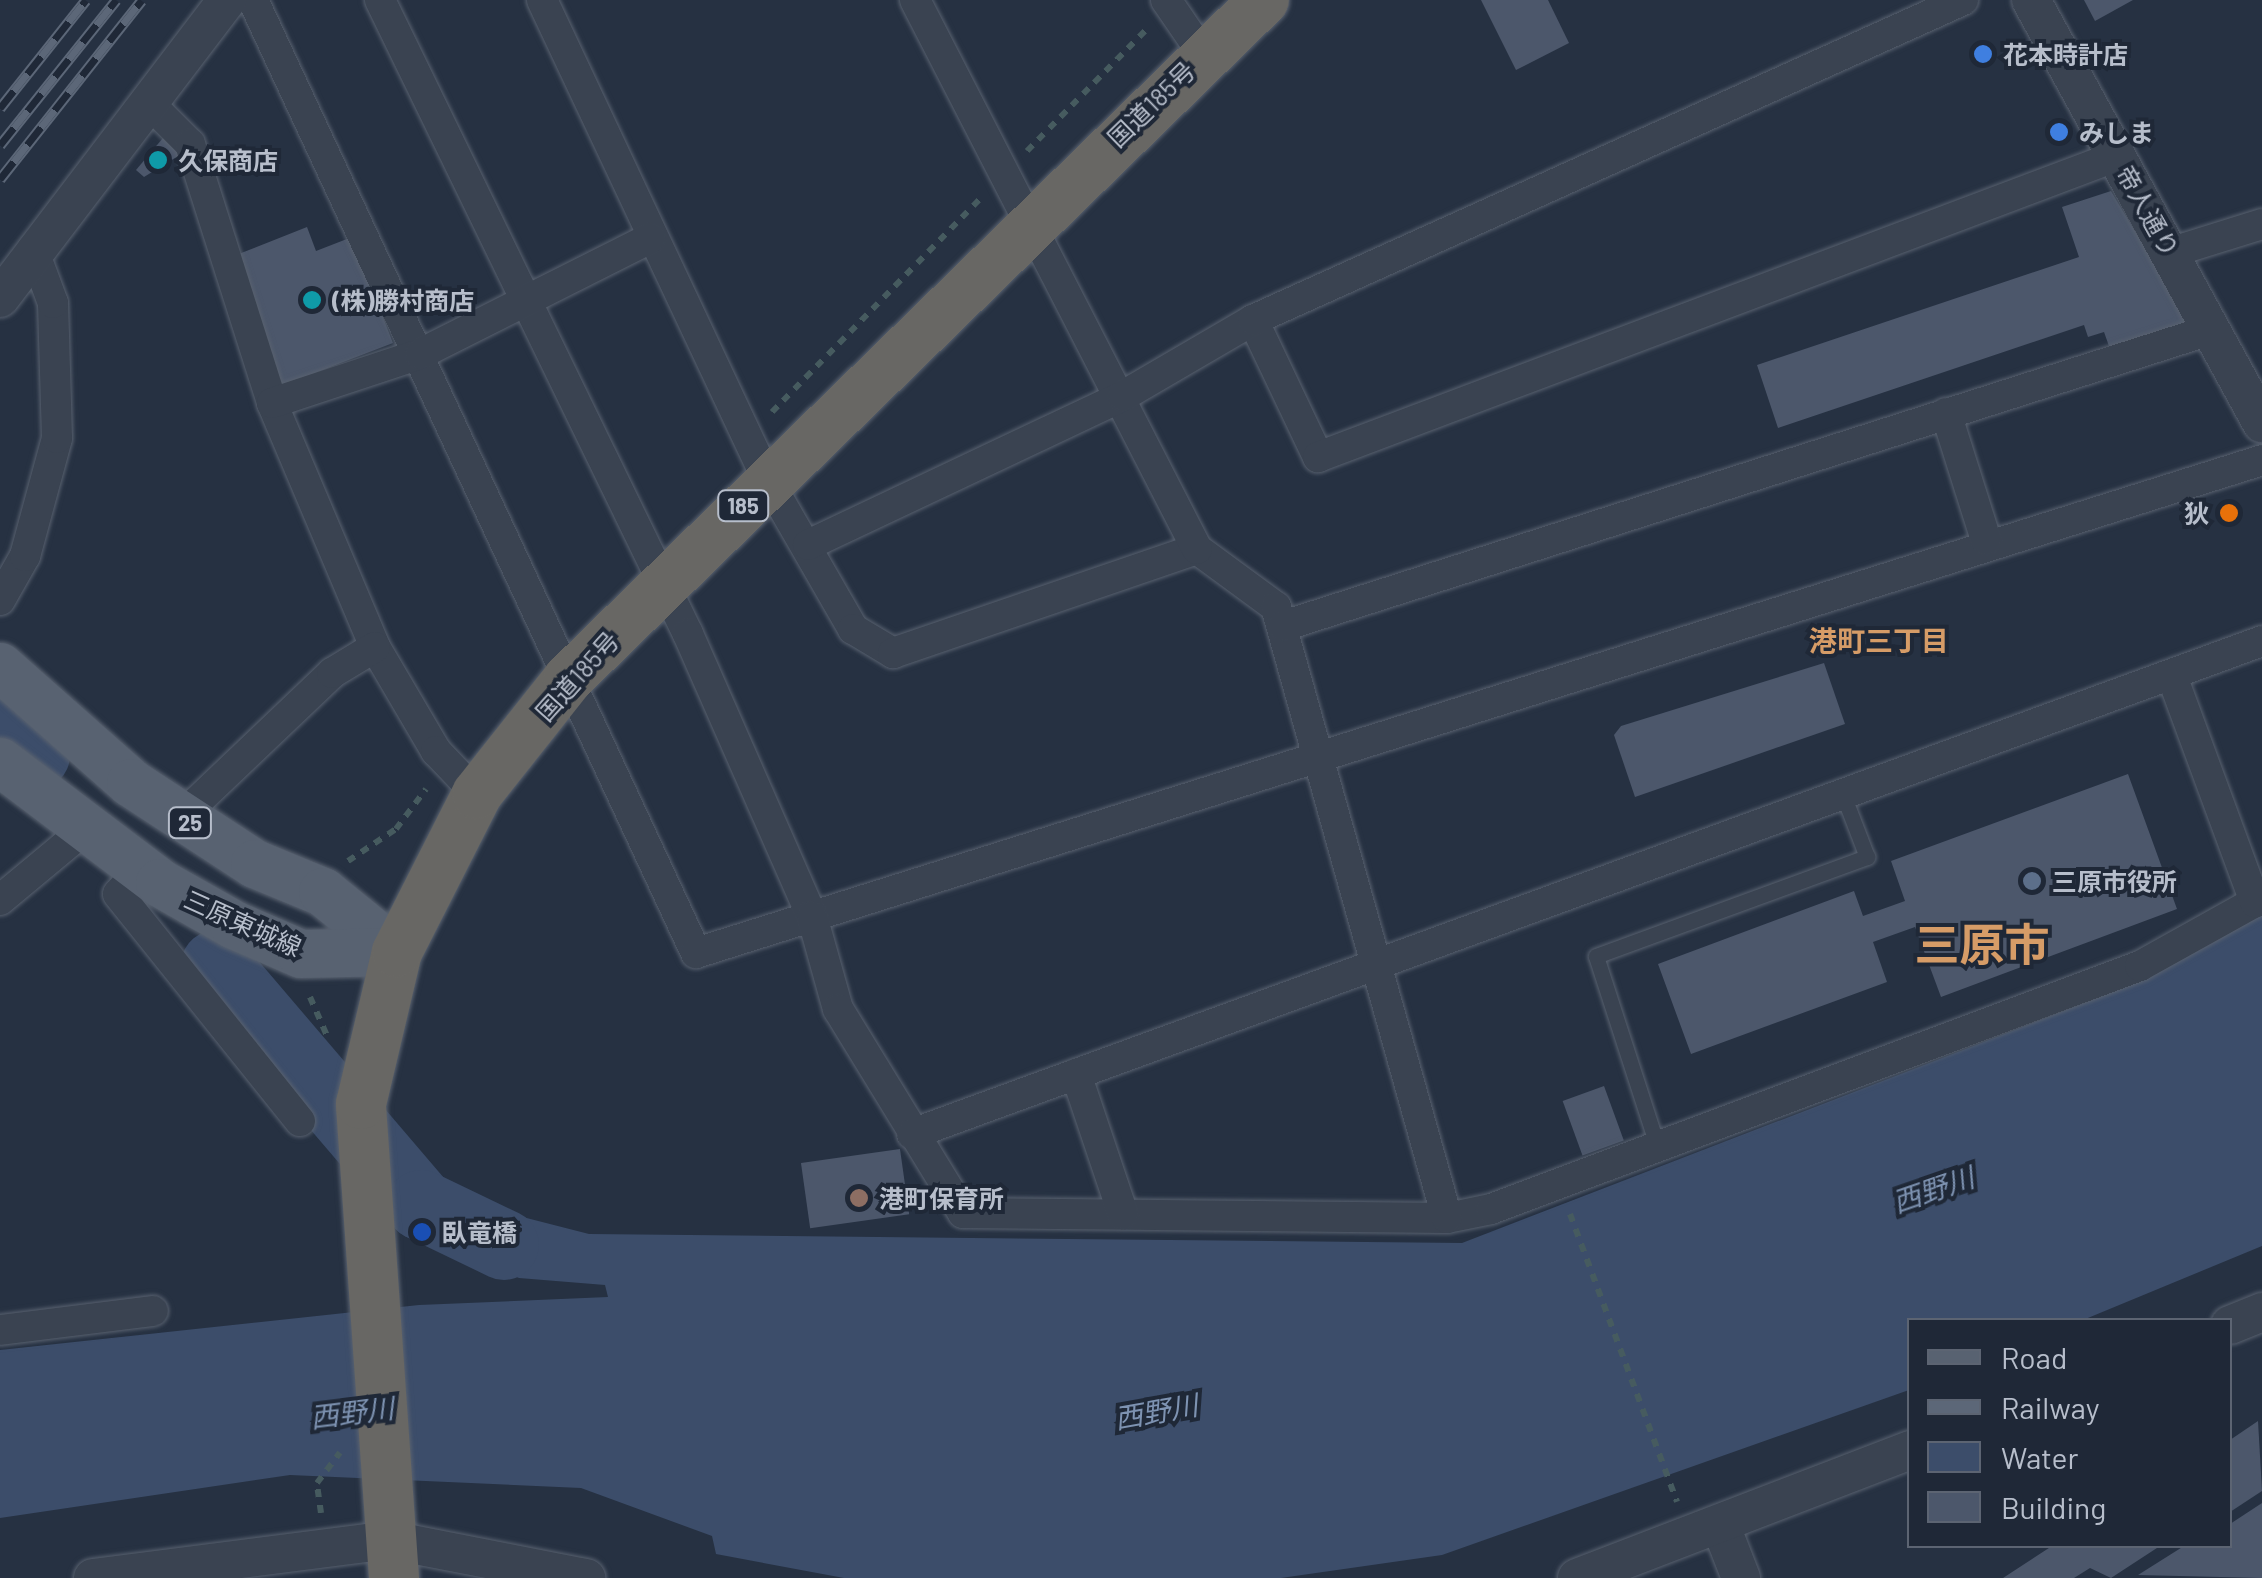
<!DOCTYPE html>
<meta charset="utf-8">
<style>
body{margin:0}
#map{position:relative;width:2262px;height:1578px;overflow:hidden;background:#263142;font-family:Barlow,"Noto Sans JP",sans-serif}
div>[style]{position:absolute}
.water>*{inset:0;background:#3c4d6a}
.river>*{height:70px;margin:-35px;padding:0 35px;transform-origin:35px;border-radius:35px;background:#3c4d6a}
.building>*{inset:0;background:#4c576b;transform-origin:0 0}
.path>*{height:6px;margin-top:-3px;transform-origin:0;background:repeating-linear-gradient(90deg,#465b5f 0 8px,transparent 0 16px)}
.roads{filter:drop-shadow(0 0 2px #58616f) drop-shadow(0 0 2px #58616f)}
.service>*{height:15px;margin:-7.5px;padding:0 7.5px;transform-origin:7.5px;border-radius:7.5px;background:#3a4351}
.minor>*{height:30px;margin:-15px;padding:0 15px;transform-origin:15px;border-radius:15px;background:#3a4351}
.tertiary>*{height:38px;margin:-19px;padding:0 19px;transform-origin:19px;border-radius:19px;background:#3a4351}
.primary>*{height:48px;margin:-24px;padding:0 24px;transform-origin:24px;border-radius:24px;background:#586271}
.trunk>*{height:50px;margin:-25px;padding:0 25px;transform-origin:25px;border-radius:25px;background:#686764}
.rail>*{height:11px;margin-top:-5.5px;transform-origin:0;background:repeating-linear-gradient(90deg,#1f2837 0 22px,#5c6778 0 44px);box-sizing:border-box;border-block:2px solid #5c6778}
.dots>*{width:28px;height:28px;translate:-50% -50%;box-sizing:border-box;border:5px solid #1f2837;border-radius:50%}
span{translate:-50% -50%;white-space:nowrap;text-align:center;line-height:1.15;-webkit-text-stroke:8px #1f2837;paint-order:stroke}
.shield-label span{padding:2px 8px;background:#1f2837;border:2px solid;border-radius:8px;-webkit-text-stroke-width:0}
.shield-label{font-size:22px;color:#b7becb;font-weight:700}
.poi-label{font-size:25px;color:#b7becb;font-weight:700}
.left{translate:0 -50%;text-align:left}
.right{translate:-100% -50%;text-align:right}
.street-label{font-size:25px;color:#b7becb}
.neighbourhood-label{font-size:28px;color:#d69c67;font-weight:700}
.water-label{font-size:28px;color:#7e93b2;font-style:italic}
.town-label{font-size:45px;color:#d69c67;font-weight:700}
.legend{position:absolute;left:1907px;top:1318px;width:325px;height:230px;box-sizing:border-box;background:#1f2837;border:2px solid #5c6472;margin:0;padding:12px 18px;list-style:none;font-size:30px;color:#b7becb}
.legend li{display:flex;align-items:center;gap:20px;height:50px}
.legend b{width:50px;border:2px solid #5c6472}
</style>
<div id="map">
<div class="water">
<div style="clip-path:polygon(2262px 915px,2262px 1246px,2083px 1320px,1910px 1320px,1909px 1390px,1442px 1555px,1281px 1578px,844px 1578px,716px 1554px,712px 1536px,581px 1488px,290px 1475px,0 1518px,0 1350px,419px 1305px,608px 1297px,605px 1285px,519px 1278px,413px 1235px,422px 1172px,480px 1206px,589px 1234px,1462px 1243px,2144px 980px)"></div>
</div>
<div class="river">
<div style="left:0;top:718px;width:51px;rotate:46.6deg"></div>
<div style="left:216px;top:965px;width:316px;rotate:49.5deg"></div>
<div style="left:421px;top:1205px;width:92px;rotate:25.7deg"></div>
</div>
<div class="building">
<div style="clip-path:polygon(1481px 0,1548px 0,1569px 43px,1516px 70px)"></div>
<div style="clip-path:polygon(2084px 0,2133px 0,2095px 21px)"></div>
<div style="clip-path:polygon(168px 132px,188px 150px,144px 177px,136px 170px)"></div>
<div style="clip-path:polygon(2111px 191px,2191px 325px,2110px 349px,2104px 332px,2088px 337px,2084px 325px,1778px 428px,1757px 365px,2079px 257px,2062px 207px)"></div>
<div style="clip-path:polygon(307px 227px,316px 251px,352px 237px,393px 343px,281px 386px,231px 257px)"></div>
<div style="clip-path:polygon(1824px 663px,1845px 724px,1635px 797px,1614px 735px,1621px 726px)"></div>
<div style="clip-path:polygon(2128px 774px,2177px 909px,1941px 997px,1915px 927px,1873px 942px,1887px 982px,1691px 1054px,1658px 964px,1854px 891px,1863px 916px,1905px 901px,1891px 861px)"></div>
<div style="left:1604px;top:1086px;width:58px;height:44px;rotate:70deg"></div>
<div style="left:900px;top:1149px;width:66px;height:100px;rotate:82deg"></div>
<div style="clip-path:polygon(2258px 1421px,2262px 1491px,2230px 1512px,2230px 1440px)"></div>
<div style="clip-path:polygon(2262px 1503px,2262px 1578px,2138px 1575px,2184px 1546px,2230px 1546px,2230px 1524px)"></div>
<div style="clip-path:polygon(2052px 1546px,2160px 1546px,2111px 1578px,2090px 1568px,2074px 1578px,2003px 1578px)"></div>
</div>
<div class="path">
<div style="left:1027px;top:151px;width:173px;rotate:-45.5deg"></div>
<div style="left:772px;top:412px;width:298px;rotate:-45.7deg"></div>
<div style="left:348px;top:861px;width:58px;rotate:-33.7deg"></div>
<div style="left:396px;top:829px;width:50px;rotate:-53.1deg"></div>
<div style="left:310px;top:997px;width:45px;rotate:66.3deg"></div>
<div style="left:1570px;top:1214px;width:307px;rotate:69.6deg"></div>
<div style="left:321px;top:1513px;width:30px;rotate:-98deg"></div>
<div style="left:317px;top:1483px;width:38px;rotate:-53deg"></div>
</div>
<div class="roads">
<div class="service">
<div style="left:1656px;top:1142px;width:195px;rotate:-107.9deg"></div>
<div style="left:1596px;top:956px;width:289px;rotate:-20.1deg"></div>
<div style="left:1867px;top:857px;width:70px;rotate:-111deg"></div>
</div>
<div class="minor">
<div style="left:253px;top:0;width:1051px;rotate:65.07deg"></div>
<div style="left:696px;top:953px;width:1642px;rotate:-17.47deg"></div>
<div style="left:380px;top:0;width:705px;rotate:64.09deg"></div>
<div style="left:688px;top:634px;width:308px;rotate:66.3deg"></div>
<div style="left:812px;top:916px;width:97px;rotate:74.4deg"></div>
<div style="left:838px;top:1009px;width:239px;rotate:58.5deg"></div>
<div style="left:963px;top:1213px;width:484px;rotate:0.6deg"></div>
<div style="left:1447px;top:1218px;width:45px;rotate:-11.6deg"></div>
<div style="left:1491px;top:1209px;width:693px;rotate:-20.53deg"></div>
<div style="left:2140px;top:966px;width:140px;rotate:-29.1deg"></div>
<div style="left:542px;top:0;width:531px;rotate:64.83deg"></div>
<div style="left:768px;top:481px;width:171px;rotate:60.1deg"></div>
<div style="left:853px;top:629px;width:47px;rotate:31deg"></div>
<div style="left:893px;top:653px;width:321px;rotate:-18.9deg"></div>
<div style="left:1197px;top:549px;width:98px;rotate:36.3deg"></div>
<div style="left:1276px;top:607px;width:634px;rotate:74.36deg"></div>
<div style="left:915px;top:0;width:617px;rotate:62.81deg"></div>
<div style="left:1166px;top:0;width:65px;rotate:55.6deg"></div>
<div style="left:148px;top:102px;width:59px;rotate:45deg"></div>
<div style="left:190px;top:144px;width:272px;rotate:72.4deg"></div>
<div style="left:272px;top:403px;width:265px;rotate:67.1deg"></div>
<div style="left:375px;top:647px;width:121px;rotate:59.6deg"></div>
<div style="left:436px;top:751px;width:59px;rotate:46.4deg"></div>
<div style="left:2172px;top:252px;width:94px;rotate:-17.3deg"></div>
<div style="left:1253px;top:320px;width:152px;rotate:64.6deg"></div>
<div style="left:1318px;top:457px;width:854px;rotate:-20.64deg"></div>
<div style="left:272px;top:403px;width:156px;rotate:-18.3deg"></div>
<div style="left:420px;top:354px;width:258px;rotate:-26.7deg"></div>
<div style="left:1946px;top:413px;width:133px;rotate:72.5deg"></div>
<div style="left:808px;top:545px;width:348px;rotate:-25.3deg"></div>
<div style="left:1123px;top:396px;width:151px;rotate:-30.3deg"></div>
<div style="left:1253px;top:320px;width:779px;rotate:-24.26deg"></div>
<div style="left:0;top:600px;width:51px;rotate:-60.4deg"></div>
<div style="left:25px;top:556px;width:122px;rotate:-74.8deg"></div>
<div style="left:57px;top:438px;width:135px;rotate:-91.7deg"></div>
<div style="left:53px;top:303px;width:58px;rotate:-110.3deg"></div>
<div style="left:1283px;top:626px;width:973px;rotate:-17.71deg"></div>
<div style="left:2173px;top:679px;width:238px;rotate:69.8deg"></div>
<div style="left:181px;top:817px;width:209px;rotate:-43.6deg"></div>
<div style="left:332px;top:673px;width:50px;rotate:-31.2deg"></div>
<div style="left:140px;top:869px;width:33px;rotate:131deg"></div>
<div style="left:118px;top:894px;width:291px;rotate:51.3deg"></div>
<div style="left:0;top:900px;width:109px;rotate:-39.8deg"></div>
<div style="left:1076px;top:1074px;width:148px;rotate:71.4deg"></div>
<div style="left:912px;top:1134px;width:1437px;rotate:-20.06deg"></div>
<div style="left:0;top:1330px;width:154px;rotate:-7.1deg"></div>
</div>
<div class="tertiary">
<div style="left:2031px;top:0;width:482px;rotate:61.4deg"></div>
<div style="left:0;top:298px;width:375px;rotate:-52.7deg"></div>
<div style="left:2230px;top:1325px;width:35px;rotate:-22deg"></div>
<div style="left:1720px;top:1524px;width:58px;rotate:68.7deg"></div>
<div style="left:93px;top:1578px;width:299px;rotate:-7.3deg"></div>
<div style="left:390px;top:1540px;width:200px;rotate:11deg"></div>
<div style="left:1577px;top:1578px;width:357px;rotate:-21deg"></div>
</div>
<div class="primary">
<div style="left:0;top:667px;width:175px;rotate:41.5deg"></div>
<div style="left:131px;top:783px;width:148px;rotate:33.2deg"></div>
<div style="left:255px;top:864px;width:74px;rotate:22.4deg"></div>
<div style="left:323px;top:892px;width:95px;rotate:39deg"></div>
<div style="left:0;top:762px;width:201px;rotate:37.1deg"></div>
<div style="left:160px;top:883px;width:85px;rotate:29.6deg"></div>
<div style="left:234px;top:925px;width:73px;rotate:23.4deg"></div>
<div style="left:301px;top:954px;width:96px;rotate:-1.2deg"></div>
</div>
<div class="trunk">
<div style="left:394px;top:1578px;width:475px;rotate:-94deg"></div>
<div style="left:361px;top:1104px;width:156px;rotate:-76.7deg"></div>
<div style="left:397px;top:952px;width:177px;rotate:-63.1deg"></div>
<div style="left:477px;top:794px;width:147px;rotate:-51.6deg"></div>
<div style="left:568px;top:679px;width:972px;rotate:-44.29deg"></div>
</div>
</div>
<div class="rail">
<div style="left:0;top:108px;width:138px;rotate:-51.5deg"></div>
<div style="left:0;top:145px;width:186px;rotate:-51.3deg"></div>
<div style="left:0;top:179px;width:228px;rotate:-51.6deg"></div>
</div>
<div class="dots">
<div style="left:1983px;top:54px;background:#3f7fe0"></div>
<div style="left:2059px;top:132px;background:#3f7fe0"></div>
<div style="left:158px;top:160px;background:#0f9aa8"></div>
<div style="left:312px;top:300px;background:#0f9aa8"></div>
<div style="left:2229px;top:513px;background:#e8710a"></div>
<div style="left:2032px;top:881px;background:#5c6f8a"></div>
<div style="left:859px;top:1198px;background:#8d6e63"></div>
<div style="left:422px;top:1232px;background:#1a4fb4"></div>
</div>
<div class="shield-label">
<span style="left:743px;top:506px">185</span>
<span style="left:190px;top:823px">25</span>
</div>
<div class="poi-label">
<span class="left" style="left:2003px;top:54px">花本時計店</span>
<span class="left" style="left:2079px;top:132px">みしま</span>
<span class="left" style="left:178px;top:160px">久保商店</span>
<span class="left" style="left:332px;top:300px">(株)勝村商店</span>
<span class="right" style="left:2209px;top:513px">狄</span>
<span class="left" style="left:2052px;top:881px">三原市役所</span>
<span class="left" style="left:879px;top:1198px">港町保育所</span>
<span class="left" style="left:442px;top:1232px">臥竜橋</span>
</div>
<div class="street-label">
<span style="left:1151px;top:104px;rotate:-44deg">国道185号</span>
<span style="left:2148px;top:211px;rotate:61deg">帝人通り</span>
<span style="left:577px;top:676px;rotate:-48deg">国道185号</span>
<span style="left:243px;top:923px;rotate:24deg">三原東城線</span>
</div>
<div class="neighbourhood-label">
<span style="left:1879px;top:640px">港町三丁目</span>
</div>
<div class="water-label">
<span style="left:1933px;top:1189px;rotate:-19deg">西野川</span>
<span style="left:1156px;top:1411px;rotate:-10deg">西野川</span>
<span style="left:352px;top:1412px;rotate:-7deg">西野川</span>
</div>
<div class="town-label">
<span style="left:1982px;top:944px">三原市</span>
</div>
<ul class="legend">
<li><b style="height:12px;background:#586271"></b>Road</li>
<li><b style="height:12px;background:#5c6778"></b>Railway</li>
<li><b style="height:28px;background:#3c4d6a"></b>Water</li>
<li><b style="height:28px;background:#4c576b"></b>Building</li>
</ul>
</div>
